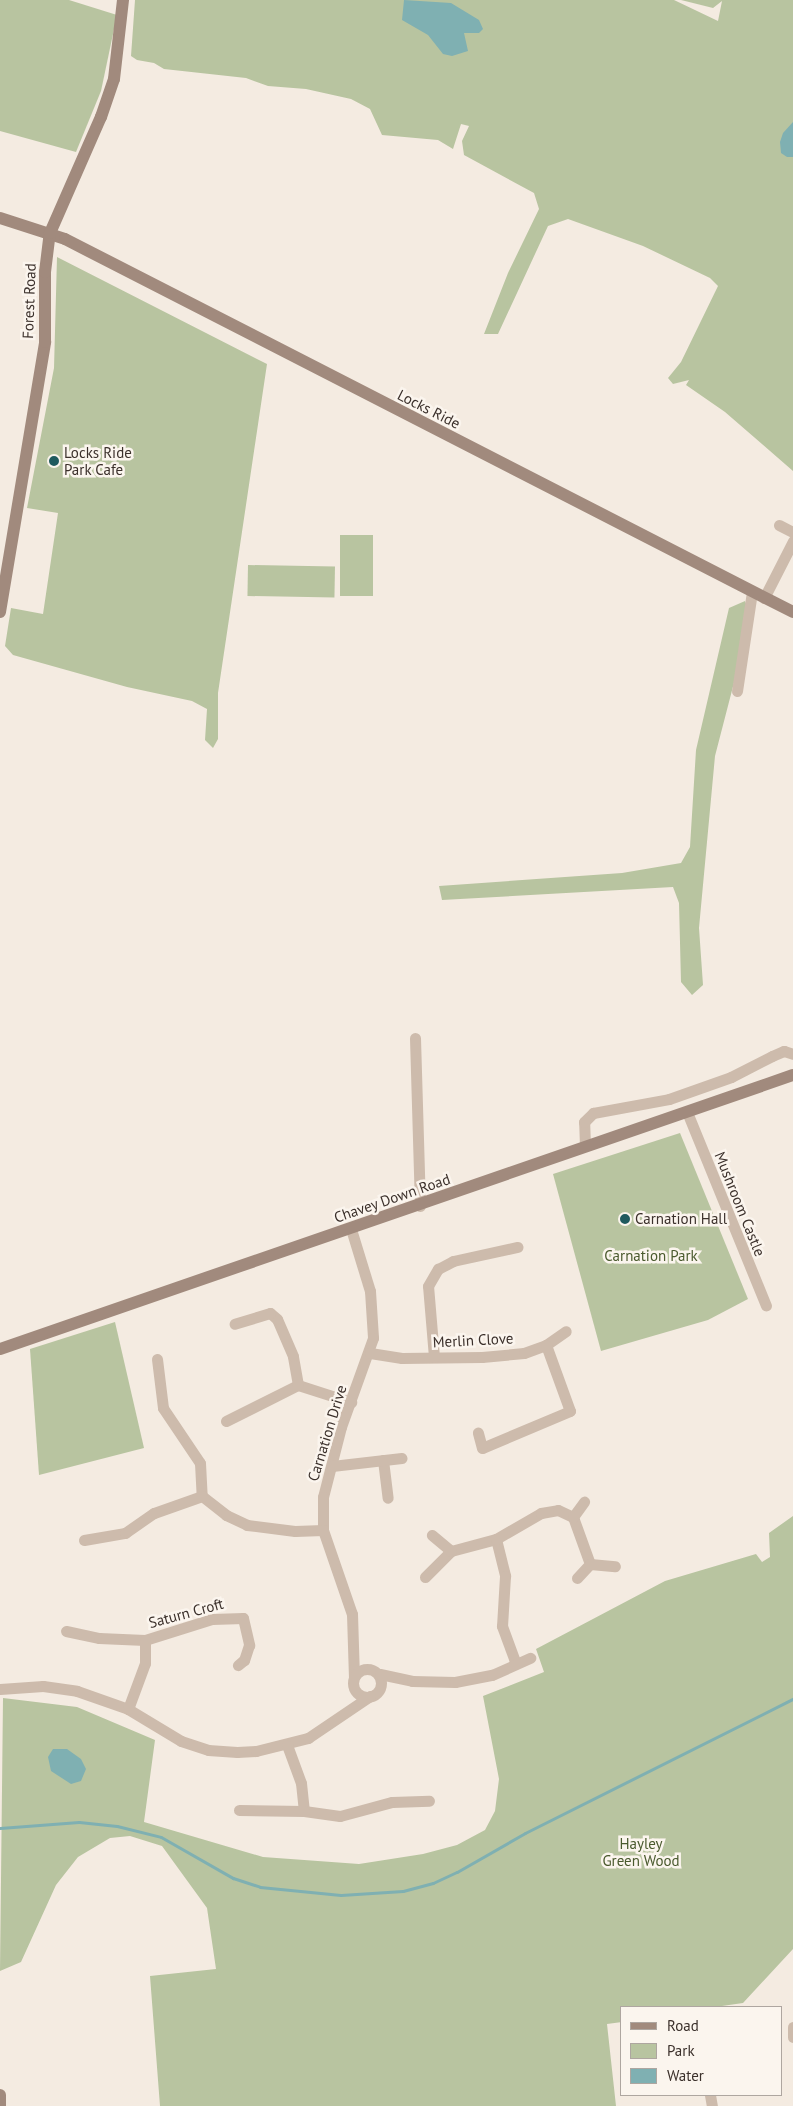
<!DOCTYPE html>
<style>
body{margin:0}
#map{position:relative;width:793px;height:2106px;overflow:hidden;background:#f4ebe1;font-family:"PT Sans",sans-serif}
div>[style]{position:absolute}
.green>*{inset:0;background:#b8c4a0;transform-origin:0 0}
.water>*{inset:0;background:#7fb0b2}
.stream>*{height:3px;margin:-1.5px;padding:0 1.5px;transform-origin:1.5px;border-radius:1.5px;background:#7fb0b2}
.street>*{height:11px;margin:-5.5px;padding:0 5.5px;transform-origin:5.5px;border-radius:5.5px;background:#cdbbac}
.street>.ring{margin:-5.5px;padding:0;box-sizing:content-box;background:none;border:11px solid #cdbbac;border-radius:50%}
.secondary>*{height:12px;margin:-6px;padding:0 6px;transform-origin:6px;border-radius:6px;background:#a18a7d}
.dots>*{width:14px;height:14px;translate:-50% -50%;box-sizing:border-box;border:2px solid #fbf5ee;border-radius:50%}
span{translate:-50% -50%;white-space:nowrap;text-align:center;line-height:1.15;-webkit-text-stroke:5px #fbf5ee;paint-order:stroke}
.street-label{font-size:15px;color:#3b302b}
.poi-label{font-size:15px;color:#3b302b}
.left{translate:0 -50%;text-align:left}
.park-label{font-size:15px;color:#4a5a2e}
.legend{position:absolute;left:620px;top:2006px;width:162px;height:90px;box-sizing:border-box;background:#fbf5ee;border:1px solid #aea6a0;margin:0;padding:6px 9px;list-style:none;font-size:15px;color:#3b302b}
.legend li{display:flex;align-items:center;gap:10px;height:25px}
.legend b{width:25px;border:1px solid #aea6a0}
</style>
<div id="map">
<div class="green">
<div style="clip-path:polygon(0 0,69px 0,117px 15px,101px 91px,76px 152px,0 131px)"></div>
<div style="clip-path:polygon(135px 0,674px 0,718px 21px,722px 1px,713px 8px,681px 0,793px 0,793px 471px,725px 412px,686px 385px,689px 380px,673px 384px,668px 378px,681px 362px,718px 286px,710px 278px,643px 246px,568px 219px,548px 226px,498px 334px,484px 334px,508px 273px,539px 209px,534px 193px,464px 155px,462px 141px,469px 126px,461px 124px,453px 149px,438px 140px,382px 135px,370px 109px,351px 99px,306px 89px,268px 86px,246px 78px,164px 69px,154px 63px,137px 60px,131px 56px)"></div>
<div style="clip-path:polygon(57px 257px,267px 364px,218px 693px,218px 739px,213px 748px,205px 740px,207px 709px,192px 701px,127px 687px,13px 655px,5px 646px,11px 608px,43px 614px,58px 513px,27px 508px,54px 368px)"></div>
<div style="left:340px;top:535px;width:33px;height:61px"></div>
<div style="left:248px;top:565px;width:87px;height:31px;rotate:1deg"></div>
<div style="clip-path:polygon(745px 601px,751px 617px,715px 756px,699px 928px,703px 985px,692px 995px,681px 982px,679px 903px,673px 887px,442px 900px,439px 886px,622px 873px,681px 863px,690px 847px,696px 750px,729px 608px)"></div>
<div style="clip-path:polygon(680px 1133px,748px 1299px,708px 1320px,601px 1351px,553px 1174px)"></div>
<div style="clip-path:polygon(115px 1322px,144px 1448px,39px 1475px,30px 1349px)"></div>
<div style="clip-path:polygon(793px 1516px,793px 1949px,743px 2003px,715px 2007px,622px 2007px,622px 2022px,607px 2024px,616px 2106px,160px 2106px,150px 1976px,216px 1969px,207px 1908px,162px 1846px,130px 1836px,110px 1838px,78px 1857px,56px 1885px,21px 1962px,0 1971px,3px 1698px,77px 1707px,155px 1740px,144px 1822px,263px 1857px,359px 1864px,423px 1854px,457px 1845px,485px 1830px,495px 1811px,499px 1779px,483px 1696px,544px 1672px,536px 1649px,665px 1581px,756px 1554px,762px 1562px,770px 1557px,769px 1533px)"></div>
</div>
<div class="water">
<div style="clip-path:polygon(404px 0,451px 3px,479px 20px,483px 29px,479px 33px,464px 33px,468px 51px,452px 56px,443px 54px,428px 35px,402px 20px)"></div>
<div style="clip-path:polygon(793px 122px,793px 157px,787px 157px,781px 153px,780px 142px,783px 133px)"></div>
<div style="clip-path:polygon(53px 1749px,67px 1749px,81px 1759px,86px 1769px,81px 1781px,71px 1784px,51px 1771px,48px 1757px)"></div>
</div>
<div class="stream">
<div style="left:0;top:1828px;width:79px;rotate:-4.3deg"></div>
<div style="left:79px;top:1822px;width:38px;rotate:6deg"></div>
<div style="left:117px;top:1826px;width:45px;rotate:14deg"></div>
<div style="left:161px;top:1837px;width:83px;rotate:29.7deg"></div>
<div style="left:233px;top:1878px;width:28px;rotate:18deg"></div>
<div style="left:260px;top:1887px;width:81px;rotate:5.6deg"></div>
<div style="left:341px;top:1895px;width:62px;rotate:-3.7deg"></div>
<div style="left:403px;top:1891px;width:31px;rotate:-15deg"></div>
<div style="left:433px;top:1883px;width:26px;rotate:-25deg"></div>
<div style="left:457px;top:1872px;width:78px;rotate:-29.8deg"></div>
<div style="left:525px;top:1833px;width:300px;rotate:-26.6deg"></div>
</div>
<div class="street">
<div style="left:779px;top:525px;width:16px;rotate:27deg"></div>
<div style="left:764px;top:598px;width:64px;rotate:-63deg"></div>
<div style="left:737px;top:691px;width:100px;rotate:-81.4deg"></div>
<div style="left:415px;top:1038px;width:168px;rotate:88.3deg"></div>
<div style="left:687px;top:1112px;width:209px;rotate:67.8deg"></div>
<div style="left:585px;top:1146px;width:24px;rotate:-92deg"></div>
<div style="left:584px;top:1122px;width:13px;rotate:-45deg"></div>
<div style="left:593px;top:1113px;width:77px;rotate:-10.4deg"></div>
<div style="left:669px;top:1099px;width:66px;rotate:-19.5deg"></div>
<div style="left:731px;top:1077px;width:46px;rotate:-27.1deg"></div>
<div style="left:772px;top:1056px;width:13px;rotate:-23deg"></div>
<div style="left:784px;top:1051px;width:9px;rotate:18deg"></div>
<div style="left:351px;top:1229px;width:65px;rotate:73deg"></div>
<div style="left:370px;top:1291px;width:47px;rotate:86.3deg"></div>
<div style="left:373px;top:1338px;width:95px;rotate:109.8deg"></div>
<div style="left:341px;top:1427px;width:72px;rotate:104.4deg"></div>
<div style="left:323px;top:1497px;width:33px;rotate:90deg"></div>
<div style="left:323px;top:1530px;width:89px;rotate:71deg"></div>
<div style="left:352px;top:1614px;width:63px;rotate:88.2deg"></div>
<div style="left:546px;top:1345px;width:24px;rotate:-35deg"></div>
<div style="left:370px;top:1353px;width:32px;rotate:9deg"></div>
<div style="left:402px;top:1358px;width:80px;rotate:-0.7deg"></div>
<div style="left:482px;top:1357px;width:42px;rotate:-5.4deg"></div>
<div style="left:524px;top:1353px;width:23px;rotate:-20deg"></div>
<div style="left:546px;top:1345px;width:70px;rotate:70deg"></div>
<div style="left:570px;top:1411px;width:95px;rotate:157.2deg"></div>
<div style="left:482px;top:1448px;width:16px;rotate:-105deg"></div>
<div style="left:434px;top:1357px;width:71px;rotate:-94.8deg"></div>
<div style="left:428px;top:1286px;width:20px;rotate:-60deg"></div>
<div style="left:438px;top:1269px;width:17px;rotate:-28deg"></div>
<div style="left:453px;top:1261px;width:66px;rotate:-12.3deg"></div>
<div style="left:157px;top:1359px;width:49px;rotate:83deg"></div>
<div style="left:163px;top:1408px;width:66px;rotate:56.1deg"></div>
<div style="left:200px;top:1463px;width:33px;rotate:87deg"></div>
<div style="left:202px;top:1496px;width:31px;rotate:38deg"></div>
<div style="left:226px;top:1515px;width:23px;rotate:25deg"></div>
<div style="left:247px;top:1525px;width:48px;rotate:7.1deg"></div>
<div style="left:295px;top:1531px;width:28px;rotate:-2deg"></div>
<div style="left:298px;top:1385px;width:56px;rotate:17.8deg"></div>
<div style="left:226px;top:1421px;width:80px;rotate:-26.6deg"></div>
<div style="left:298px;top:1385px;width:29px;rotate:-100deg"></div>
<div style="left:293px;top:1356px;width:40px;rotate:-113.4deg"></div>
<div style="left:277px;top:1319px;width:9px;rotate:-139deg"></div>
<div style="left:270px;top:1313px;width:37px;rotate:163deg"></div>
<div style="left:383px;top:1460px;width:38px;rotate:83deg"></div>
<div style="left:332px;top:1466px;width:70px;rotate:-6.5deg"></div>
<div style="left:573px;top:1517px;width:50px;rotate:70.1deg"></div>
<div style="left:496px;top:1539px;width:38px;rotate:76deg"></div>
<div style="left:505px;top:1576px;width:50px;rotate:93.4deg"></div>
<div style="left:502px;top:1626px;width:40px;rotate:69.8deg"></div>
<div style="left:84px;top:1540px;width:42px;rotate:-9.7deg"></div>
<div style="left:125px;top:1533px;width:35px;rotate:-35deg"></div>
<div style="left:154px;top:1513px;width:51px;rotate:-19.5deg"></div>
<div style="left:451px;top:1551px;width:47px;rotate:-14.9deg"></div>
<div style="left:496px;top:1539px;width:52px;rotate:-30deg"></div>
<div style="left:541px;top:1513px;width:17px;rotate:-10deg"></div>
<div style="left:558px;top:1510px;width:17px;rotate:25deg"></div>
<div style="left:573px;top:1517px;width:19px;rotate:-54deg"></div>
<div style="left:425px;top:1577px;width:37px;rotate:-45deg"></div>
<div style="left:451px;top:1551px;width:25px;rotate:-140deg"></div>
<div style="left:577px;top:1578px;width:19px;rotate:-47deg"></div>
<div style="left:590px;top:1564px;width:25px;rotate:5deg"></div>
<div style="left:66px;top:1631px;width:34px;rotate:12deg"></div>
<div style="left:99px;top:1638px;width:46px;rotate:2.5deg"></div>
<div style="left:145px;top:1640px;width:70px;rotate:-17.4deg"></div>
<div style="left:212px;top:1619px;width:31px;rotate:-2deg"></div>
<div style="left:243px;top:1618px;width:28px;rotate:77deg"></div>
<div style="left:249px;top:1645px;width:16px;rotate:108deg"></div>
<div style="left:244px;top:1660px;width:8px;rotate:140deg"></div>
<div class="ring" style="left:353px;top:1669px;width:17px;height:17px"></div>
<div style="left:380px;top:1674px;width:33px;rotate:12deg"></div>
<div style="left:412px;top:1681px;width:43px;rotate:1.3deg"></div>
<div style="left:455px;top:1682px;width:38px;rotate:-11deg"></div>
<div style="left:492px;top:1675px;width:42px;rotate:-24.1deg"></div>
<div style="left:0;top:1689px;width:43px;rotate:-4deg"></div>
<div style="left:43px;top:1686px;width:34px;rotate:8deg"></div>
<div style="left:77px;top:1691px;width:54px;rotate:19.4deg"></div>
<div style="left:128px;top:1709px;width:62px;rotate:31.1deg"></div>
<div style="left:181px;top:1741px;width:28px;rotate:18deg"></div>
<div style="left:208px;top:1750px;width:29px;rotate:4deg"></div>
<div style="left:237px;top:1752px;width:19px;rotate:-3deg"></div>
<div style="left:256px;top:1751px;width:54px;rotate:-14deg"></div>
<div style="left:308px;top:1738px;width:75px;rotate:-34.1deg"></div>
<div style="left:128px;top:1709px;width:49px;rotate:-69.7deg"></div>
<div style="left:145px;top:1663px;width:23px;rotate:-90deg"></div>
<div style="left:287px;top:1745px;width:40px;rotate:69.8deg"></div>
<div style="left:301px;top:1783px;width:28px;rotate:84deg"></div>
<div style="left:304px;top:1811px;width:36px;rotate:8deg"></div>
<div style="left:340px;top:1816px;width:54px;rotate:-15.1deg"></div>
<div style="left:392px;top:1802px;width:37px;rotate:-2deg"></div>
<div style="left:239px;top:1810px;width:65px;rotate:0.9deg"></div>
<div style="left:793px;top:2027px;width:10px;rotate:90deg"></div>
<div style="left:710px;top:2095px;width:11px;rotate:80deg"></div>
</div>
<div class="secondary">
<div style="left:0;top:218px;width:68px;rotate:17.9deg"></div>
<div style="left:65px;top:239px;width:818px;rotate:27.13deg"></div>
<div style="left:0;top:612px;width:274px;rotate:-80.5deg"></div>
<div style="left:45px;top:342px;width:70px;rotate:-90deg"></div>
<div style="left:45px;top:272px;width:39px;rotate:-83deg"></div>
<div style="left:50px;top:233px;width:127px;rotate:-66.3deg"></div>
<div style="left:101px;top:117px;width:40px;rotate:-71.1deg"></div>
<div style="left:114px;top:79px;width:80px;rotate:-83.5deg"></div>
<div style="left:0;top:1349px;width:839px;rotate:-19.06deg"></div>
<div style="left:0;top:2095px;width:11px;rotate:90deg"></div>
</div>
<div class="dots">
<div style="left:54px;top:461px;background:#1f5a5e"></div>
<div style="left:625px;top:1219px;background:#1f5a5e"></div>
</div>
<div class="street-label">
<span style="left:29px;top:301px;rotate:-88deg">Forest Road</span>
<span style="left:429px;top:409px;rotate:27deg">Locks Ride</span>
<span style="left:392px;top:1198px;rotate:-19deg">Chavey Down Road</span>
<span style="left:740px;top:1204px;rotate:68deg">Mushroom Castle</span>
<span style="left:473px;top:1340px;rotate:-3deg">Merlin Clove</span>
<span style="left:327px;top:1433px;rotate:-73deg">Carnation Drive</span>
<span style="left:186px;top:1613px;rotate:-15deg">Saturn Croft</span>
</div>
<div class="poi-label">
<span class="left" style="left:64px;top:461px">Locks Ride<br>Park Cafe</span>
<span class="left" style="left:635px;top:1219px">Carnation Hall</span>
</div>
<div class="park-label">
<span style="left:651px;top:1256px">Carnation Park</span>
<span style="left:641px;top:1852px">Hayley<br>Green Wood</span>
</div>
<ul class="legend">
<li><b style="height:6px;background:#a18a7d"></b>Road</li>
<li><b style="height:14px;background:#b8c4a0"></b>Park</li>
<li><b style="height:14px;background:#7fb0b2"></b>Water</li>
</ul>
</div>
